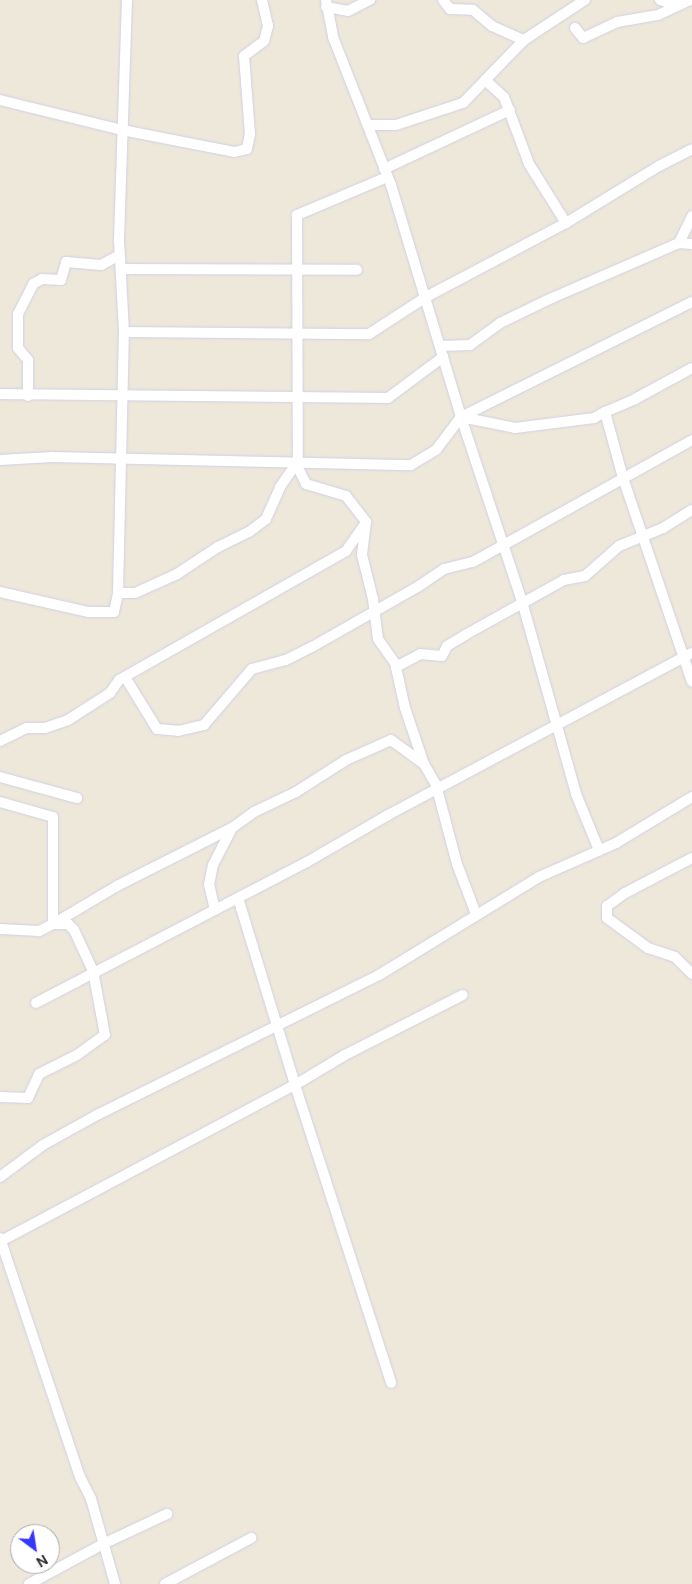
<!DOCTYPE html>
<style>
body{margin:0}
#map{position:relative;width:692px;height:1584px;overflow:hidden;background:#ede8da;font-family:"DM Sans",sans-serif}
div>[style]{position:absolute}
.roads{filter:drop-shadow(0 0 1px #d0d0e4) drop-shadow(0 0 1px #d0d0e4)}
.street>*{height:10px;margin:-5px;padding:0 5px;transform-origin:5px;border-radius:5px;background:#fff}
span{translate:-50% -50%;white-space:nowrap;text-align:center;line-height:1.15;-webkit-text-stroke:5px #fff;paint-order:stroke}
.north{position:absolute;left:10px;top:1524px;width:50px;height:50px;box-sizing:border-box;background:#fff;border:1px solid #aaa;border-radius:50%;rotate:149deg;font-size:14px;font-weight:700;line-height:20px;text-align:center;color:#2a2a2a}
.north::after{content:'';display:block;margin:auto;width:18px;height:22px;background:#3537ff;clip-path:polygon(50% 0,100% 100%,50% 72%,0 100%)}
</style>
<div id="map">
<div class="roads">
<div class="street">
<div style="left:326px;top:0;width:38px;rotate:79deg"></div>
<div style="left:333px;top:37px;width:159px;rotate:68.6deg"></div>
<div style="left:391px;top:185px;width:242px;rotate:73.2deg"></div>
<div style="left:461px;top:417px;width:198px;rotate:71.7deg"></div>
<div style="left:523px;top:605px;width:196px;rotate:74.3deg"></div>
<div style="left:576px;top:794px;width:61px;rotate:67.7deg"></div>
<div style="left:443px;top:0;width:11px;rotate:52deg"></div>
<div style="left:450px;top:9px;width:23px;rotate:2deg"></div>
<div style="left:473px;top:10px;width:25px;rotate:40deg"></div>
<div style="left:492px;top:26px;width:35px;rotate:24deg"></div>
<div style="left:660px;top:0;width:17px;rotate:17deg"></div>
<div style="left:326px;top:7px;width:22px;rotate:10deg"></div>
<div style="left:348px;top:11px;width:25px;rotate:-27deg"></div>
<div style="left:575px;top:28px;width:13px;rotate:51deg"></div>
<div style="left:583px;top:38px;width:38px;rotate:-25deg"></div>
<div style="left:617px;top:22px;width:42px;rotate:-9.7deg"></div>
<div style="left:658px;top:15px;width:35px;rotate:-25deg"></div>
<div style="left:485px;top:80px;width:25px;rotate:42deg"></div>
<div style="left:504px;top:97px;width:72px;rotate:69.5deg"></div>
<div style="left:529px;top:164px;width:70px;rotate:57.9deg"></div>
<div style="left:0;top:100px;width:126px;rotate:13.8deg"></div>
<div style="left:122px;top:130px;width:114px;rotate:11.1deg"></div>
<div style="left:234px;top:152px;width:13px;rotate:-13deg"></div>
<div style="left:247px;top:149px;width:15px;rotate:-79deg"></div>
<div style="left:250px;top:134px;width:78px;rotate:-94.4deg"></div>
<div style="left:244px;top:56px;width:25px;rotate:-37deg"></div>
<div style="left:264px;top:41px;width:16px;rotate:-75deg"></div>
<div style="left:268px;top:26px;width:27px;rotate:-103deg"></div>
<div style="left:368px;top:125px;width:28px"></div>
<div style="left:396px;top:125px;width:71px;rotate:-18.2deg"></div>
<div style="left:463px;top:103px;width:88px;rotate:-45.9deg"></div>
<div style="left:524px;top:40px;width:73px;rotate:-33.3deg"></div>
<div style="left:384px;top:169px;width:139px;rotate:-25.1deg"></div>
<div style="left:387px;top:177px;width:98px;rotate:157.1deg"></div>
<div style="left:297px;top:215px;width:253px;rotate:89.8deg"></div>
<div style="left:298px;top:468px;width:18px;rotate:63deg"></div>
<div style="left:306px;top:484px;width:42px;rotate:16.7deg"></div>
<div style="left:346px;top:496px;width:33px;rotate:52deg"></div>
<div style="left:366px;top:522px;width:33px;rotate:97deg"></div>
<div style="left:362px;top:555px;width:45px;rotate:76deg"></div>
<div style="left:373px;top:599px;width:40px;rotate:82.9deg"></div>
<div style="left:378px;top:639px;width:29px;rotate:55deg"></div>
<div style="left:395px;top:663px;width:46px;rotate:77.5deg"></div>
<div style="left:405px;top:708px;width:59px;rotate:71.3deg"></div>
<div style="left:424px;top:764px;width:24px;rotate:60deg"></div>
<div style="left:436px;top:785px;width:82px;rotate:75.1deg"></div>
<div style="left:457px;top:864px;width:53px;rotate:69.2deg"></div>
<div style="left:679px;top:243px;width:30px;rotate:-64deg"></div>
<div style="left:121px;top:269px;width:236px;rotate:0.2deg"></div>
<div style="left:124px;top:332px;width:245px;rotate:0.5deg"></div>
<div style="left:369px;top:334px;width:68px;rotate:-33deg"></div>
<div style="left:426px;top:297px;width:158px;rotate:-27.9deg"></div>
<div style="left:566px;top:223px;width:109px;rotate:-31.5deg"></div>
<div style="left:659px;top:166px;width:37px;rotate:-27deg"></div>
<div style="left:440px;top:346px;width:30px;rotate:-2deg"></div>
<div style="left:470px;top:345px;width:37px;rotate:-36deg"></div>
<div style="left:500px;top:323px;width:58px;rotate:-25.7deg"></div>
<div style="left:552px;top:298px;width:138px;rotate:-23.4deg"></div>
<div style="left:679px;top:243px;width:13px;rotate:4deg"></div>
<div style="left:0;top:394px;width:388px;rotate:0.6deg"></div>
<div style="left:388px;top:398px;width:69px;rotate:-36.7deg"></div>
<div style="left:28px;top:396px;width:36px;rotate:-90deg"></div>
<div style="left:28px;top:360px;width:16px;rotate:-130deg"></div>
<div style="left:18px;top:348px;width:34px;rotate:-90deg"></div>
<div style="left:18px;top:314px;width:34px;rotate:-63deg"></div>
<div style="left:33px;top:284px;width:10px;rotate:-29deg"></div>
<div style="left:42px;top:279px;width:19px;rotate:3deg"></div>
<div style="left:61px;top:280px;width:19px;rotate:-74deg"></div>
<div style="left:66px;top:262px;width:35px;rotate:5deg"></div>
<div style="left:101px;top:265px;width:21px;rotate:-28deg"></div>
<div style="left:605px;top:412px;width:33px;rotate:-23deg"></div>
<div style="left:635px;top:399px;width:65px;rotate:-28.5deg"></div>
<div style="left:461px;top:417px;width:55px;rotate:11.5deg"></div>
<div style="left:515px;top:428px;width:80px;rotate:-7.2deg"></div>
<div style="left:594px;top:418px;width:13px;rotate:-29deg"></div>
<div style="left:605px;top:412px;width:68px;rotate:74.7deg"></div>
<div style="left:623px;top:478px;width:215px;rotate:71.3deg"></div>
<div style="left:0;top:460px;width:52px;rotate:-3.3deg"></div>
<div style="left:52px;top:457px;width:359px;rotate:1.3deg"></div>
<div style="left:411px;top:465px;width:29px;rotate:-31deg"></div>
<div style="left:436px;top:450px;width:41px;rotate:-52.9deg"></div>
<div style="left:461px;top:417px;width:258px;rotate:-26.5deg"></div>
<div style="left:0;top:592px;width:91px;rotate:12.7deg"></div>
<div style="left:89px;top:612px;width:25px"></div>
<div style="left:114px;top:612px;width:19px;rotate:-78deg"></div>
<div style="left:118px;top:593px;width:261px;rotate:-88.7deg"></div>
<div style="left:124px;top:332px;width:92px;rotate:-93.1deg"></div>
<div style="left:119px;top:240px;width:240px;rotate:-88.1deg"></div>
<div style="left:118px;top:593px;width:17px"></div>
<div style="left:135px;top:593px;width:46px;rotate:-24.3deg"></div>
<div style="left:177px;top:574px;width:49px;rotate:-33.4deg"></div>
<div style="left:218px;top:547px;width:34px;rotate:-26deg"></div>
<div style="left:249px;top:532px;width:21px;rotate:-37deg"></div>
<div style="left:266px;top:519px;width:35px;rotate:-66deg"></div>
<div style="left:280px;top:487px;width:29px;rotate:-55deg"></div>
<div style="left:396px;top:667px;width:27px;rotate:-28deg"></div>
<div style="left:420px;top:654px;width:22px;rotate:5deg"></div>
<div style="left:442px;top:656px;width:11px;rotate:-63deg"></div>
<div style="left:447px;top:646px;width:21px;rotate:-31deg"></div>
<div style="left:465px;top:635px;width:113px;rotate:-29.1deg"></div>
<div style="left:564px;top:580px;width:21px;rotate:-11deg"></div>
<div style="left:585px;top:576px;width:45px;rotate:-41.4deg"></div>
<div style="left:619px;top:546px;width:48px;rotate:-22.2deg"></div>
<div style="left:663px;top:528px;width:34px;rotate:-32deg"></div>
<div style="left:125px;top:677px;width:61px;rotate:58.4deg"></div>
<div style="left:157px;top:729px;width:21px;rotate:5deg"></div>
<div style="left:178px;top:731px;width:27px;rotate:-13deg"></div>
<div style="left:204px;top:725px;width:74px;rotate:-49.4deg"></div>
<div style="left:252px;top:669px;width:35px;rotate:-15deg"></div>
<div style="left:286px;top:660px;width:29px;rotate:-27deg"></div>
<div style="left:312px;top:647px;width:123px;rotate:-29.7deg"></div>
<div style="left:419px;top:586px;width:30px;rotate:-34deg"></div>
<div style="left:444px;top:569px;width:30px;rotate:-14deg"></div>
<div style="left:473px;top:562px;width:251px;rotate:-29.1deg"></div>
<div style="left:0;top:741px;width:30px;rotate:-26deg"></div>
<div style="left:27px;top:728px;width:18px"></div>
<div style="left:45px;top:728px;width:24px;rotate:-19deg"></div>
<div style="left:68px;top:720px;width:50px;rotate:-32.7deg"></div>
<div style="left:110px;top:693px;width:16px;rotate:-55deg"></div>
<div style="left:119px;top:680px;width:261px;rotate:-29.6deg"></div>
<div style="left:346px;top:551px;width:32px;rotate:-55deg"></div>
<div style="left:0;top:777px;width:80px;rotate:15.3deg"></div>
<div style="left:0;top:802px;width:55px;rotate:15.8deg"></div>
<div style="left:53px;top:817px;width:107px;rotate:90deg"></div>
<div style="left:53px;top:924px;width:16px;rotate:153deg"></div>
<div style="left:39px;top:931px;width:39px;rotate:-177deg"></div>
<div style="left:692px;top:858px;width:76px;rotate:152.4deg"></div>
<div style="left:625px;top:893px;width:22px;rotate:144deg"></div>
<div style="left:607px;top:906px;width:12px;rotate:90deg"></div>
<div style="left:607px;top:918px;width:51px;rotate:36.2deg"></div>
<div style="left:648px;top:948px;width:28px;rotate:18deg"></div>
<div style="left:675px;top:957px;width:24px;rotate:45deg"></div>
<div style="left:238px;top:898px;width:195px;rotate:73deg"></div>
<div style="left:295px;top:1085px;width:58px;rotate:-31deg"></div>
<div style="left:345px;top:1055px;width:132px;rotate:-27deg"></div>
<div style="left:215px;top:910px;width:26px;rotate:-103deg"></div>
<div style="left:209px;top:885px;width:20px;rotate:-79deg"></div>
<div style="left:213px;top:865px;width:42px;rotate:-62.8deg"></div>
<div style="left:232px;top:828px;width:27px;rotate:-36deg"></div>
<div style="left:254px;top:812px;width:47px;rotate:-25.5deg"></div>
<div style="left:296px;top:792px;width:59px;rotate:-32.6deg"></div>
<div style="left:346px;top:760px;width:49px;rotate:-24deg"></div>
<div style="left:391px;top:740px;width:41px;rotate:36deg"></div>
<div style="left:36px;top:1003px;width:305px;rotate:-27.5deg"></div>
<div style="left:307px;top:862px;width:94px;rotate:-30.1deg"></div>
<div style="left:388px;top:815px;width:344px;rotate:-28.1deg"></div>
<div style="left:0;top:1097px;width:28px;rotate:2deg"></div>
<div style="left:28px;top:1098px;width:26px;rotate:-65deg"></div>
<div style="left:39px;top:1074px;width:42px;rotate:-26.6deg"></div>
<div style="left:77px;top:1055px;width:34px;rotate:-36deg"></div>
<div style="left:105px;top:1035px;width:65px;rotate:-100.6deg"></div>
<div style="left:93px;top:971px;width:45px;rotate:-114.9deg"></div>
<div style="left:74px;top:930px;width:8px;rotate:-135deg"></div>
<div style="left:68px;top:924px;width:15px;rotate:180deg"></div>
<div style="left:53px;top:924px;width:74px;rotate:-30.7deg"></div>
<div style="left:117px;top:886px;width:129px;rotate:-26.8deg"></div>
<div style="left:0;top:1177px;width:54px;rotate:-36.7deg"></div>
<div style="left:43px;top:1145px;width:64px;rotate:-29deg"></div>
<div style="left:99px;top:1114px;width:313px;rotate:-26.4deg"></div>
<div style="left:379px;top:975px;width:188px;rotate:-31.5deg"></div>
<div style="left:539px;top:877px;width:84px;rotate:-23.8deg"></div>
<div style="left:616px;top:843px;width:89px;rotate:-31.2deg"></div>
<div style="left:0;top:1238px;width:252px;rotate:71.5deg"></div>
<div style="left:80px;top:1477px;width:25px;rotate:63deg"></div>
<div style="left:91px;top:1499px;width:88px;rotate:74.2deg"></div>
<div style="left:1px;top:1241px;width:333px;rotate:-28deg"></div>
<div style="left:295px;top:1085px;width:313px;rotate:72.1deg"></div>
<div style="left:29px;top:1584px;width:84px;rotate:-28.4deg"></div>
<div style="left:103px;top:1544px;width:71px;rotate:-25.1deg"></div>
<div style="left:165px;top:1584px;width:98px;rotate:-28.1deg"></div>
</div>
</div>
<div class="north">N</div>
</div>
